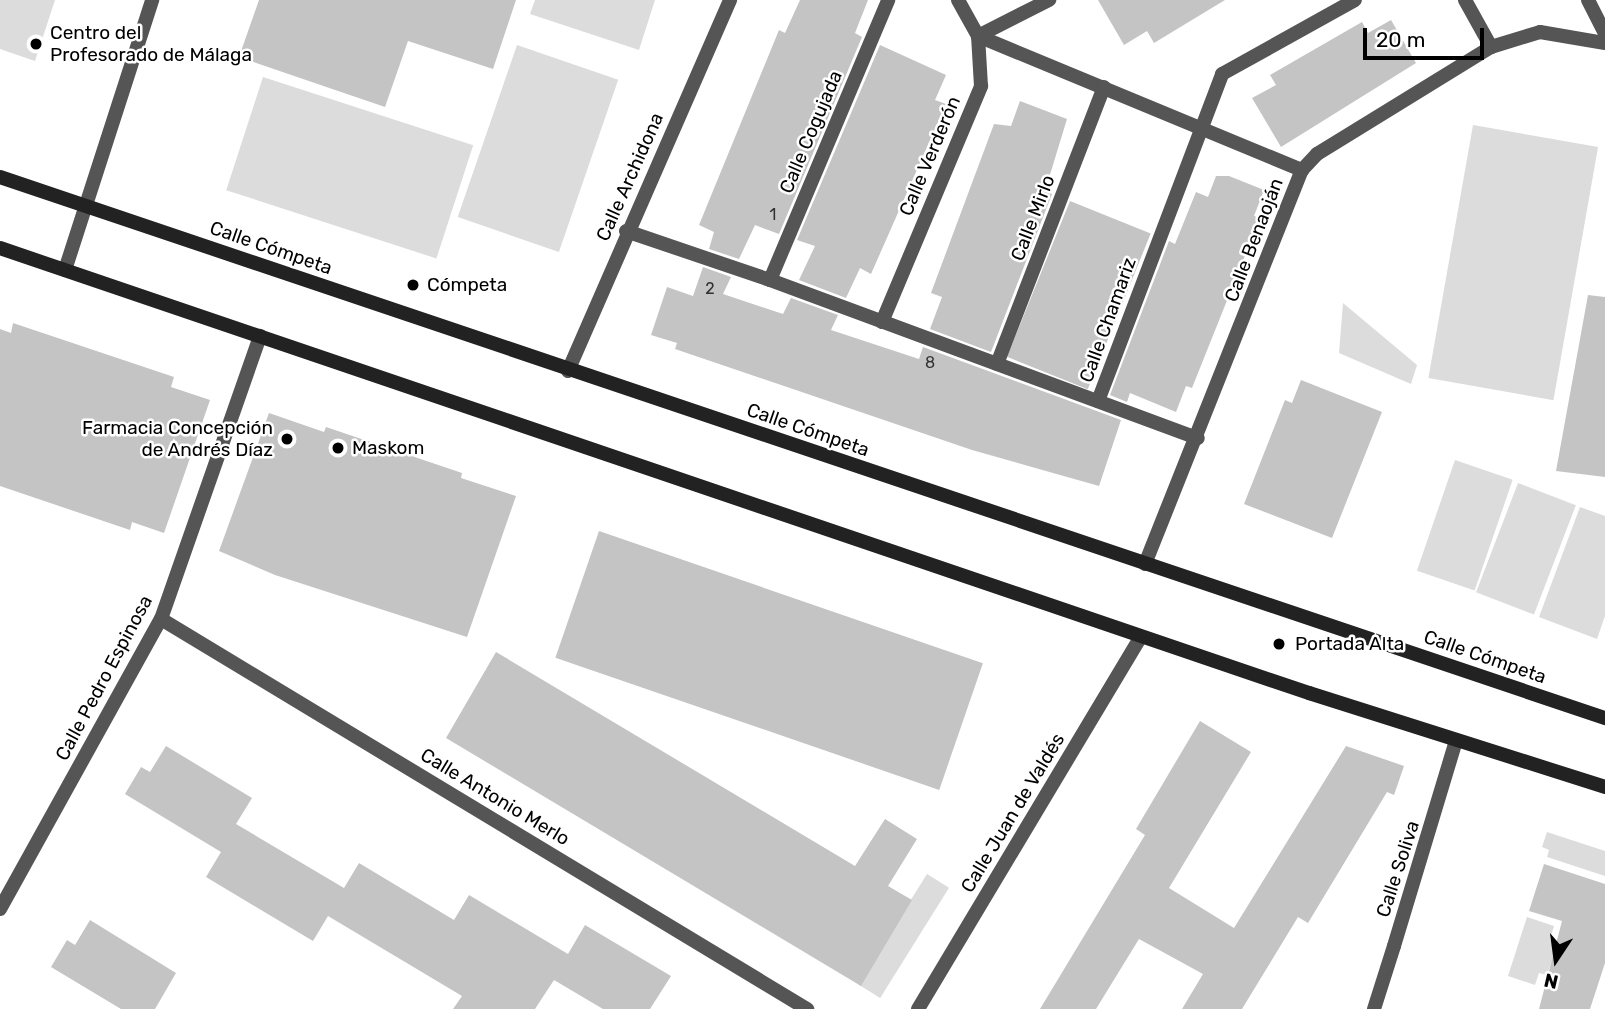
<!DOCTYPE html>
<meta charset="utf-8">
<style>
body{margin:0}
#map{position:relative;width:1605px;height:1009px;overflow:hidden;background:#fff;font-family:Rubik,sans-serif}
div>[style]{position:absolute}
.green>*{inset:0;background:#dcdcdc;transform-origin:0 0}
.building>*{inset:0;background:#c4c4c4;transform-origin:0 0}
.pedestrian>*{height:14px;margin:-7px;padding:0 7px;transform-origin:7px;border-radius:7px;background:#555}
.minor>*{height:14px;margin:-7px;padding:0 7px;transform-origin:7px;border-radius:7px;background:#555}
.secondary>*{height:14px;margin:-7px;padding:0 7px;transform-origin:7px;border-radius:7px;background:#222}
.dots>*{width:19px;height:19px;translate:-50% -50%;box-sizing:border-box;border:4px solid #fff;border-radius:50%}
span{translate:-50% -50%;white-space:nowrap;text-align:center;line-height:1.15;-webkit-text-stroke:5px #fff;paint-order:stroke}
.number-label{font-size:16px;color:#313131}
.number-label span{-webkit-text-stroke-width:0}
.poi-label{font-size:19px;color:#000}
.left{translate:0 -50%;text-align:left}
.right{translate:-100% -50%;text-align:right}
.street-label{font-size:19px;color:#000}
.north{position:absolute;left:1521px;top:925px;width:70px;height:70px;-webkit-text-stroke:5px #fff;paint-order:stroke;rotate:193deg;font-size:19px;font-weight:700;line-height:28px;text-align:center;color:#000}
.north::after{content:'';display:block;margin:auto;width:24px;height:32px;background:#000;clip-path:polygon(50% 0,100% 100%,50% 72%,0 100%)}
.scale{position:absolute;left:1363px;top:28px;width:121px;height:32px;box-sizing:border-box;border:4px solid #000;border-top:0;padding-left:9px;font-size:21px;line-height:24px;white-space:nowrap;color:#000;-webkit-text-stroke:5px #fff;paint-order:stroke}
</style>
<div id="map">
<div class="green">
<div style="clip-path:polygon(0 0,55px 0,35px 61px,0 49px)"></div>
<div style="clip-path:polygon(535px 0,655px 0,639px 50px,530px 14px)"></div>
<div style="left:517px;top:45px;width:107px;height:182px;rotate:19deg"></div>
<div style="left:263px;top:77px;width:221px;height:119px;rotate:18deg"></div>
<div style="left:1473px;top:125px;width:127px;height:257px;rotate:10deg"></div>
<div style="clip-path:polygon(1343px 303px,1417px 365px,1411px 384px,1339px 353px)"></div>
<div style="left:1455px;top:460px;width:61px;height:117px;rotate:19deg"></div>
<div style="left:1518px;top:483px;width:62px;height:117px;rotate:21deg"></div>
<div style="clip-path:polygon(1580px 507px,1605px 516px,1605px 616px,1597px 639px,1539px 617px)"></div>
<div style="clip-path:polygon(1547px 832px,1605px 851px,1605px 876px,1547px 857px,1549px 850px,1542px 847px)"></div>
<div style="left:927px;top:874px;width:26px;height:130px;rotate:32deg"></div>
<div style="clip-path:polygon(1527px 917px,1554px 926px,1550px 939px,1558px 942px,1547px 975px,1539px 973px,1535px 985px,1508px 976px)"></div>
</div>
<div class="building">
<div style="clip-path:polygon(259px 0,516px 0,493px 69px,408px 41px,385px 107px,239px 57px)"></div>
<div style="clip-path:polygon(800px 0,868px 0,855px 33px,862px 37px,779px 234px,755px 225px,739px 259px,709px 249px,714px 232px,699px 225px,779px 30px,785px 33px)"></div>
<div style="clip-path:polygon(1098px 0,1225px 0,1154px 43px,1147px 31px,1124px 45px)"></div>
<div style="clip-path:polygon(1391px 20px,1416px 63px,1281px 147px,1252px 98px,1276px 85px,1270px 75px,1362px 22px,1368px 33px)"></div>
<div style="clip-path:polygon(880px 45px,946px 75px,935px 100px,946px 104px,871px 274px,860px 268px,846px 298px,799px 280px,815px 246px,797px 240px)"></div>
<div style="clip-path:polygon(1020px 101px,1067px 119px,1045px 191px,1052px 194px,991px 352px,930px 329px,942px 297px,931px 293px,994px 124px,1011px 126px)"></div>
<div style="clip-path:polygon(1216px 176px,1229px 176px,1264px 190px,1254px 216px,1260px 218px,1192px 388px,1186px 386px,1176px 412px,1130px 393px,1127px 402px,1110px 395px,1169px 241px,1175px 244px,1196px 192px,1208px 197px)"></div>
<div style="left:1070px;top:201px;width:87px;height:168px;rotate:22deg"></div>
<div style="clip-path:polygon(703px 267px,731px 277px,723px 294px,783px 314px,791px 298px,838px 315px,831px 330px,919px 359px,923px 347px,1121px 420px,1099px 486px,972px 450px,675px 349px,677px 343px,651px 335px,667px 287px,693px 296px)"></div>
<div style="clip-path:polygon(1588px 295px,1605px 297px,1605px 477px,1556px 471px)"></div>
<div style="clip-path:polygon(13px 323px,174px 377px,171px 387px,210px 400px,164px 533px,132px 522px,130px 530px,0 486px,0 329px,11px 333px)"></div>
<div style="clip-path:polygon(1301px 380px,1382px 412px,1332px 538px,1244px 504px,1285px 400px,1292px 403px)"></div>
<div style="clip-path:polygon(269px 413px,324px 432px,326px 427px,462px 473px,461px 478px,516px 496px,467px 637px,275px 575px,219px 551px)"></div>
<div style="left:599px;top:531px;width:406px;height:134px;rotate:19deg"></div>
<div style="clip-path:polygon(496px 652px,855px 866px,885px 819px,917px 839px,888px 886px,912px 900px,861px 986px,446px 738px)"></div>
<div style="clip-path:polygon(1200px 721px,1251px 752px,1169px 888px,1234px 928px,1346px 746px,1404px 766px,1394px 795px,1387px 792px,1308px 923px,1298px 917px,1242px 1009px,1182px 1009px,1203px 974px,1139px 939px,1096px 1009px,1040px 1009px,1145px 835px,1136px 829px)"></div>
<div style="clip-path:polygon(166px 746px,252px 798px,236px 824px,344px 888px,359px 863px,454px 920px,469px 895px,568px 954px,585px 925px,671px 976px,650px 1009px,603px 1009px,554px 980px,535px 1009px,453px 1009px,462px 996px,328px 916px,313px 941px,206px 877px,221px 852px,125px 794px,141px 767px,150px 772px)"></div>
<div style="clip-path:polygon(1544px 864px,1605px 884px,1605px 963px,1590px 1009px,1539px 1009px,1562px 921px,1529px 911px)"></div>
<div style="clip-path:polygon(90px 920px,176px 973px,155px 1009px,121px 1009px,51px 967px,67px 940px,75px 945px)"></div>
</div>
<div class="pedestrian">
<div style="left:1588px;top:0;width:37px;rotate:63deg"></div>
<div style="left:626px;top:231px;width:152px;rotate:18.8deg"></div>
<div style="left:770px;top:280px;width:456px;rotate:20.3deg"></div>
<div style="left:770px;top:280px;width:304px;rotate:-67.1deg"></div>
<div style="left:882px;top:322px;width:256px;rotate:-67.2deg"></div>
<div style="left:981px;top:86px;width:50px;rotate:-93.4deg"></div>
<div style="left:978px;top:36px;width:351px;rotate:22.5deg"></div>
<div style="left:997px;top:364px;width:297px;rotate:-68.9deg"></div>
<div style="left:1098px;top:401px;width:350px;rotate:-69.2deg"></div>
<div style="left:1222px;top:74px;width:152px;rotate:-29.1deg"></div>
<div style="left:1394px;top:946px;width:214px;rotate:-73.2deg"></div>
</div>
<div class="minor">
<div style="left:958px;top:0;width:41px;rotate:60.9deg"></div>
<div style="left:978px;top:36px;width:80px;rotate:-26.9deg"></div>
<div style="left:1465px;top:0;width:54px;rotate:61deg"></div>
<div style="left:65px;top:270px;width:284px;rotate:-72.1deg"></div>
<div style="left:568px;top:371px;width:405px;rotate:-66.4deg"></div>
<div style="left:1145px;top:564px;width:424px;rotate:-68.3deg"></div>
<div style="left:1302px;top:170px;width:22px;rotate:-47deg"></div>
<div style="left:1317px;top:154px;width:204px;rotate:-31.6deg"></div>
<div style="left:1491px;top:47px;width:51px;rotate:-17deg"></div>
<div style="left:1540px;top:32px;width:66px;rotate:9.6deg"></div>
<div style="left:161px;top:619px;width:755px;rotate:31.12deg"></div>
<div style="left:0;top:909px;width:332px;rotate:-61deg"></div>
<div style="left:161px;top:619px;width:300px;rotate:-70.7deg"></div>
<div style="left:918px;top:1009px;width:434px;rotate:-59.1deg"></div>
<div style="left:1374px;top:1009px;width:66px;rotate:-72.4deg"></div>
</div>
<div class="secondary">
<div style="left:0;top:177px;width:1694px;rotate:18.63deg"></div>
<div style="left:0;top:248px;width:1383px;rotate:18.78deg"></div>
<div style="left:1309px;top:693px;width:311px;rotate:17.6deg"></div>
</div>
<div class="dots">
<div style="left:36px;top:44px;background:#000"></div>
<div style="left:413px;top:285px;background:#000"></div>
<div style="left:287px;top:439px;background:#000"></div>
<div style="left:338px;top:448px;background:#000"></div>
<div style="left:1279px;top:644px;background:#000"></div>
</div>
<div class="number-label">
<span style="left:773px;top:215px">1</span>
<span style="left:710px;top:289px">2</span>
<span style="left:930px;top:363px">8</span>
</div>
<div class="poi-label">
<span class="left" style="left:50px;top:44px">Centro del<br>Profesorado de Málaga</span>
<span class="left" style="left:427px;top:285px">Cómpeta</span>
<span class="right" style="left:273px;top:439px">Farmacia Concepción<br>de Andrés Díaz</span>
<span class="left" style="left:352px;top:448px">Maskom</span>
<span class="left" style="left:1295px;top:644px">Portada Alta</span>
</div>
<div class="street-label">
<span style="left:811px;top:132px;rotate:-67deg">Calle Cogujada</span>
<span style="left:930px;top:156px;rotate:-67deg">Calle Verderón</span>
<span style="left:630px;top:177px;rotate:-66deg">Calle Archidona</span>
<span style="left:1033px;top:218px;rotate:-69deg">Calle Mirlo</span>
<span style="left:1254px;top:240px;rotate:-69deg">Calle Benaoján</span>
<span style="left:271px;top:248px;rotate:19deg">Calle Cómpeta</span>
<span style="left:1108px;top:320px;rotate:-70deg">Calle Chamariz</span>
<span style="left:808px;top:430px;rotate:19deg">Calle Cómpeta</span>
<span style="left:1485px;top:657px;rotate:19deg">Calle Cómpeta</span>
<span style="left:104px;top:678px;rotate:-62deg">Calle Pedro Espinosa</span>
<span style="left:495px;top:797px;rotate:31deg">Calle Antonio Merlo</span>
<span style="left:1013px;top:813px;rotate:-59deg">Calle Juan de Valdés</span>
<span style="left:1398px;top:869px;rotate:-72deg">Calle Soliva</span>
</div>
<div class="north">N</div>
<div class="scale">20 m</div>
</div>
